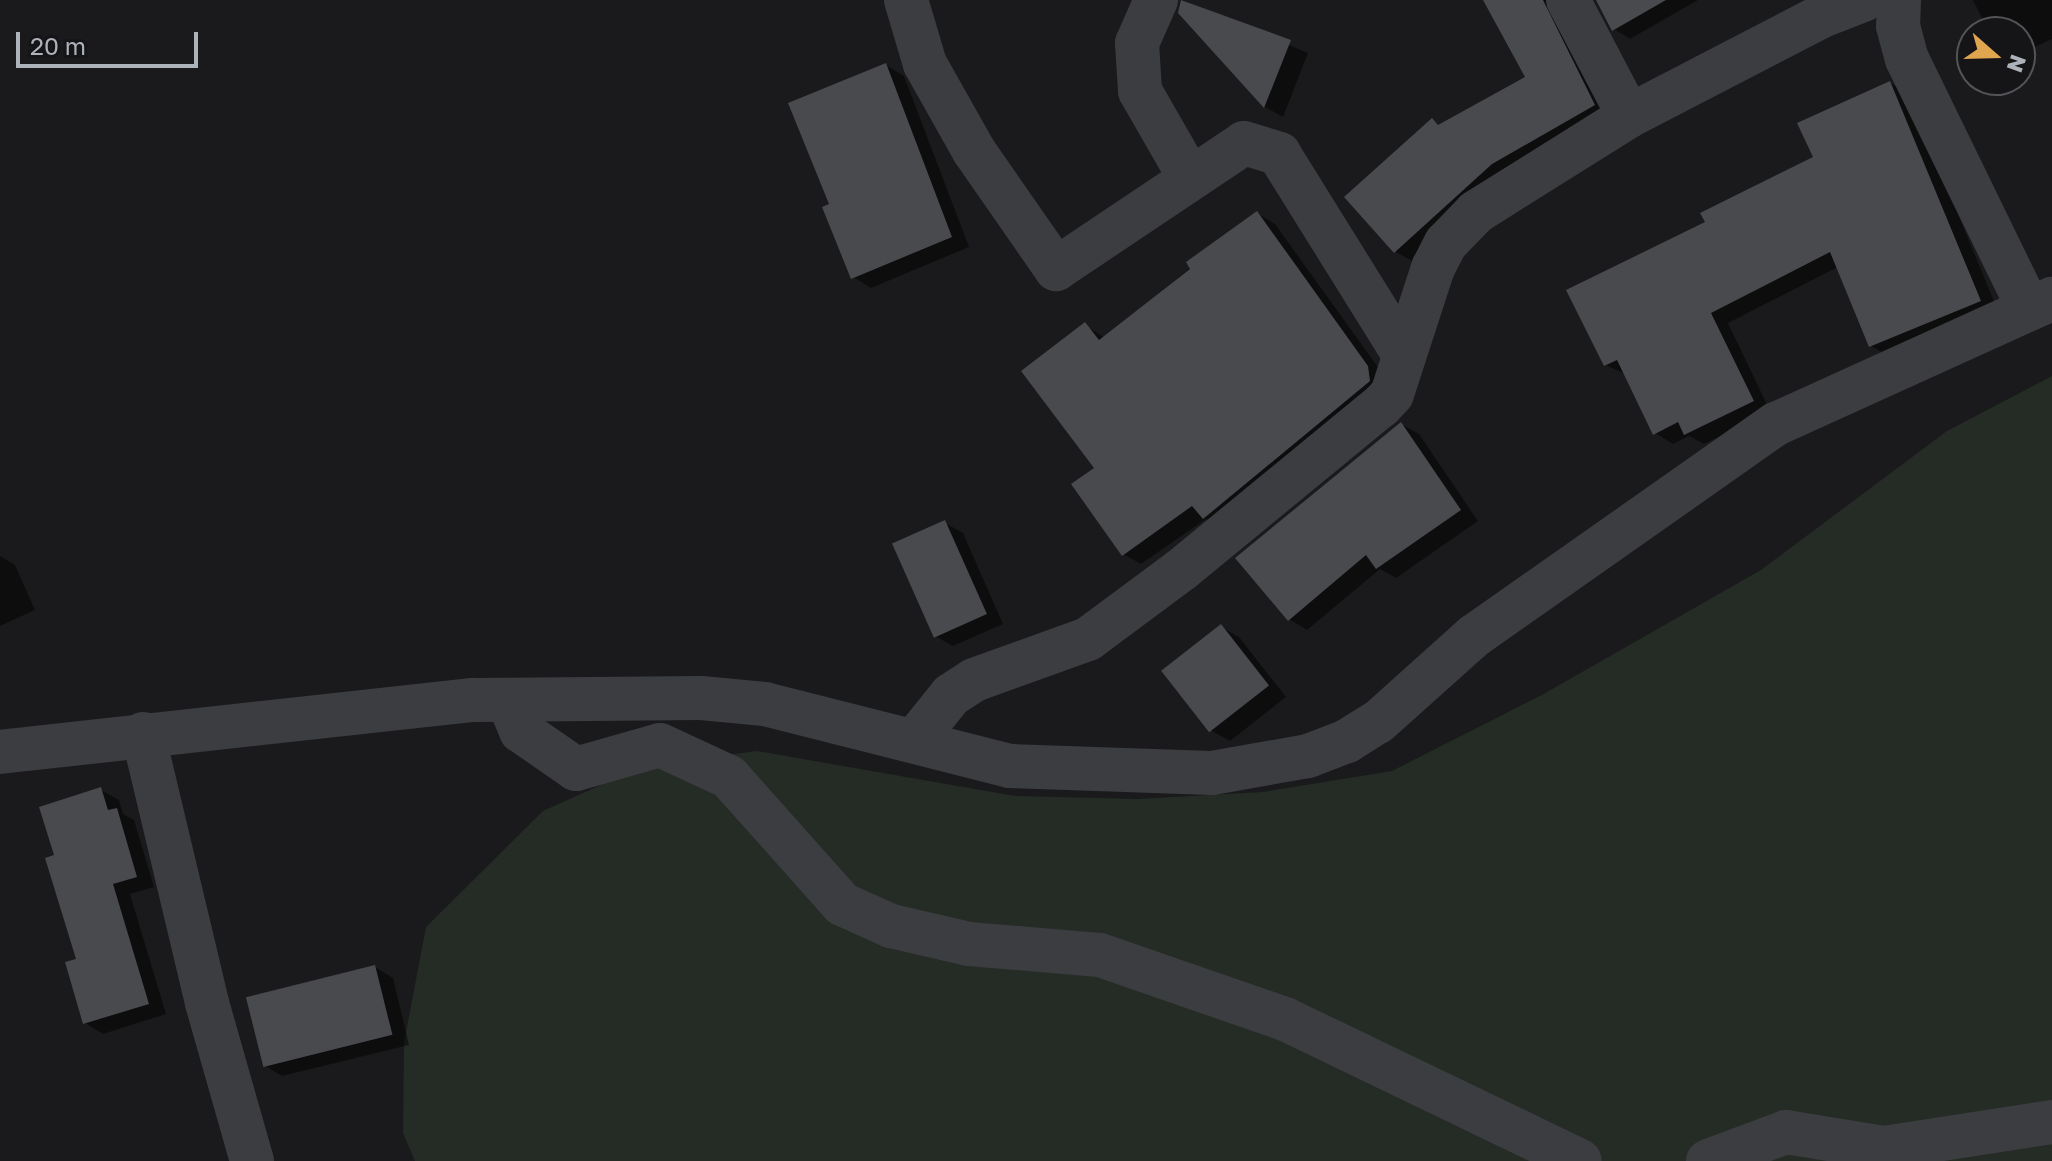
<!DOCTYPE html>
<style>
body{margin:0}
#map{position:relative;width:2052px;height:1161px;overflow:hidden;background:#1a1a1c;font-family:"Golos Text",sans-serif}
div>[style]{position:absolute}
.green>*{inset:0;background:#242c25}
.shadow>*{inset:0;background:#0007}
.building>*{inset:0;background:#494a4e;transform-origin:0 0}
.street>*{height:44px;margin:-22px;padding:0 22px;transform-origin:22px;border-radius:22px;background:#3c3d41}
span{translate:-50% -50%;white-space:nowrap;text-align:center;line-height:1.15;-webkit-text-stroke:6px #151517;paint-order:stroke}
.north{position:absolute;left:1956px;top:16px;width:80px;height:80px;box-sizing:border-box;background:#151517;border:2px solid #525458;border-radius:50%;rotate:110deg;font-size:22px;font-weight:700;line-height:32px;text-align:center;color:#aeb2ba}
.north::after{content:'';display:block;margin:auto;width:28px;height:36px;background:#dfa64f;clip-path:polygon(50% 0,100% 100%,50% 72%,0 100%)}
.scale{position:absolute;left:16px;top:32px;width:182px;height:36px;box-sizing:border-box;border:4px solid #aeb2ba;border-top:0;padding-left:10px;font-size:24px;line-height:28px;white-space:nowrap;color:#aeb2ba;-webkit-text-stroke:6px #151517;paint-order:stroke}
</style>
<div id="map">
<div class="green">
<div style="clip-path:polygon(2052px 376px,2052px 1161px,415px 1161px,403px 1133px,404px 1043px,426px 927px,543px 811px,643px 766px,757px 751px,1015px 796px,1138px 799px,1263px 792px,1392px 771px,1540px 696px,1761px 570px,1947px 431px)"></div>
</div>
<div class="shadow">
<div style="clip-path:polygon(1182px 0,1308px 53px,1283px 117px,1265px 107px,1180px 12px)"></div>
<div style="clip-path:polygon(1514px 0,1564px 0,1612px 115px,1414px 262px,1396px 252px,1432px 121px,1441px 126px,1528px 78px)"></div>
<div style="clip-path:polygon(1598px 0,1698px 0,1630px 39px,1614px 29px)"></div>
<div style="clip-path:polygon(1973px 0,2052px 0,2052px 39px,2020px 54px,2020px 32px,1989px 32px)"></div>
<div style="clip-path:polygon(886px 65px,904px 76px,969px 247px,871px 288px,853px 277px,832px 206px)"></div>
<div style="clip-path:polygon(1890px 83px,1908px 93px,1998px 311px,1889px 356px,1871px 346px,1838px 267px,1728px 323px,1770px 411px,1704px 444px,1689px 436px,1673px 444px,1655px 433px,1626px 374px,1605px 365px,1707px 223px,1816px 158px)"></div>
<div style="clip-path:polygon(1257px 213px,1275px 224px,1385px 377px,1223px 528px,1206px 519px,1141px 564px,1123px 554px,1097px 468px,1085px 325px,1105px 338px)"></div>
<div style="clip-path:polygon(1401px 424px,1419px 434px,1478px 521px,1396px 578px,1380px 569px,1307px 630px,1289px 619px)"></div>
<div style="clip-path:polygon(945px 523px,963px 533px,1003px 624px,953px 646px,935px 636px)"></div>
<div style="clip-path:polygon(0 556px,15px 565px,35px 610px,0 626px)"></div>
<div style="clip-path:polygon(1221px 627px,1239px 637px,1286px 697px,1230px 741px,1212px 731px)"></div>
<div style="clip-path:polygon(101px 790px,119px 800px,123px 814px,134px 820px,154px 887px,130px 894px,166px 1014px,103px 1034px,85px 1023px,79px 960px,57px 857px)"></div>
<div style="clip-path:polygon(375px 967px,393px 978px,409px 1045px,282px 1076px,264px 1065px)"></div>
</div>
<div class="building">
<div style="clip-path:polygon(1181px 0,1291px 40px,1264px 108px,1178px 13px)"></div>
<div style="clip-path:polygon(1483px 0,1543px 0,1595px 105px,1492px 164px,1394px 253px,1344px 197px,1432px 118px,1438px 125px,1525px 77px)"></div>
<div style="clip-path:polygon(1596px 0,1666px 0,1612px 31px)"></div>
<div style="clip-path:polygon(886px 63px,952px 237px,851px 279px,822px 207px,829px 204px,788px 103px)"></div>
<div style="clip-path:polygon(1890px 81px,1981px 301px,1869px 347px,1830px 252px,1711px 313px,1754px 401px,1684px 435px,1678px 422px,1653px 435px,1617px 360px,1604px 366px,1566px 290px,1705px 222px,1700px 213px,1813px 157px,1797px 123px)"></div>
<div style="clip-path:polygon(1257px 211px,1368px 366px,1370px 381px,1203px 519px,1192px 506px,1122px 556px,1071px 484px,1094px 468px,1021px 371px,1085px 322px,1099px 340px,1190px 269px,1186px 262px)"></div>
<div style="clip-path:polygon(1401px 422px,1461px 510px,1376px 569px,1366px 555px,1288px 621px,1235px 558px)"></div>
<div style="left:945px;top:520px;width:103px;height:58px;rotate:66deg"></div>
<div style="left:1221px;top:624px;width:78px;height:76px;rotate:52deg"></div>
<div style="clip-path:polygon(101px 787px,108px 810px,117px 808px,137px 877px,113px 884px,149px 1004px,83px 1024px,65px 962px,76px 959px,45px 858px,54px 855px,39px 807px)"></div>
<div style="left:375px;top:965px;width:72px;height:133px;rotate:76deg"></div>
</div>
<div class="street">
<div style="left:906px;top:0;width:67px;rotate:73.5deg"></div>
<div style="left:925px;top:64px;width:100px;rotate:60.6deg"></div>
<div style="left:974px;top:151px;width:144px;rotate:55.2deg"></div>
<div style="left:1056px;top:269px;width:226px;rotate:-33.8deg"></div>
<div style="left:1244px;top:143px;width:37px;rotate:17deg"></div>
<div style="left:1279px;top:154px;width:234px;rotate:58.1deg"></div>
<div style="left:1156px;top:0;width:47px;rotate:113.8deg"></div>
<div style="left:1137px;top:43px;width:48px;rotate:86.4deg"></div>
<div style="left:1140px;top:91px;width:100px;rotate:60.1deg"></div>
<div style="left:1568px;top:0;width:131px;rotate:62.3deg"></div>
<div style="left:1899px;top:0;width:26px;rotate:92deg"></div>
<div style="left:1898px;top:26px;width:34px;rotate:75deg"></div>
<div style="left:1907px;top:59px;width:278px;rotate:64deg"></div>
<div style="left:508px;top:700px;width:34px;rotate:67deg"></div>
<div style="left:521px;top:731px;width:67px;rotate:34.6deg"></div>
<div style="left:576px;top:769px;width:87px;rotate:-15.9deg"></div>
<div style="left:660px;top:745px;width:76px;rotate:24.9deg"></div>
<div style="left:729px;top:777px;width:170px;rotate:48.3deg"></div>
<div style="left:842px;top:904px;width:54px;rotate:24.2deg"></div>
<div style="left:891px;top:926px;width:80px;rotate:13deg"></div>
<div style="left:969px;top:944px;width:131px;rotate:4.8deg"></div>
<div style="left:1100px;top:955px;width:196px;rotate:19.1deg"></div>
<div style="left:1285px;top:1019px;width:327px;rotate:25.7deg"></div>
<div style="left:143px;top:734px;width:277px;rotate:76.6deg"></div>
<div style="left:207px;top:1003px;width:164px;rotate:74.1deg"></div>
<div style="left:914px;top:741px;width:59px;rotate:-51.2deg"></div>
<div style="left:951px;top:695px;width:27px;rotate:-33deg"></div>
<div style="left:974px;top:680px;width:121px;rotate:-19.8deg"></div>
<div style="left:1088px;top:639px;width:116px;rotate:-36.6deg"></div>
<div style="left:1181px;top:570px;width:259px;rotate:-39.4deg"></div>
<div style="left:1381px;top:406px;width:16px;rotate:-47deg"></div>
<div style="left:1392px;top:394px;width:133px;rotate:-72deg"></div>
<div style="left:1433px;top:268px;width:28px;rotate:-63deg"></div>
<div style="left:1446px;top:243px;width:43px;rotate:-45.9deg"></div>
<div style="left:1476px;top:212px;width:181px;rotate:-32.1deg"></div>
<div style="left:1629px;top:116px;width:217px;rotate:-27.4deg"></div>
<div style="left:1822px;top:16px;width:44px;rotate:-21.3deg"></div>
<div style="left:0;top:752px;width:476px;rotate:-6.3deg"></div>
<div style="left:473px;top:700px;width:228px;rotate:-0.5deg"></div>
<div style="left:701px;top:698px;width:64px;rotate:5.4deg"></div>
<div style="left:765px;top:704px;width:253px;rotate:14.2deg"></div>
<div style="left:1010px;top:766px;width:202px;rotate:2deg"></div>
<div style="left:1212px;top:773px;width:97px;rotate:-10deg"></div>
<div style="left:1308px;top:756px;width:42px;rotate:-21deg"></div>
<div style="left:1347px;top:741px;width:36px;rotate:-32deg"></div>
<div style="left:1378px;top:722px;width:129px;rotate:-41.9deg"></div>
<div style="left:1474px;top:636px;width:369px;rotate:-35.1deg"></div>
<div style="left:1776px;top:424px;width:303px;rotate:-24.4deg"></div>
<div style="left:1708px;top:1161px;width:83px;rotate:-20.4deg"></div>
<div style="left:1786px;top:1132px;width:99px;rotate:9.3deg"></div>
<div style="left:1884px;top:1148px;width:170px;rotate:-8.8deg"></div>
</div>
<div class="north">N</div>
<div class="scale">20 m</div>
</div>
